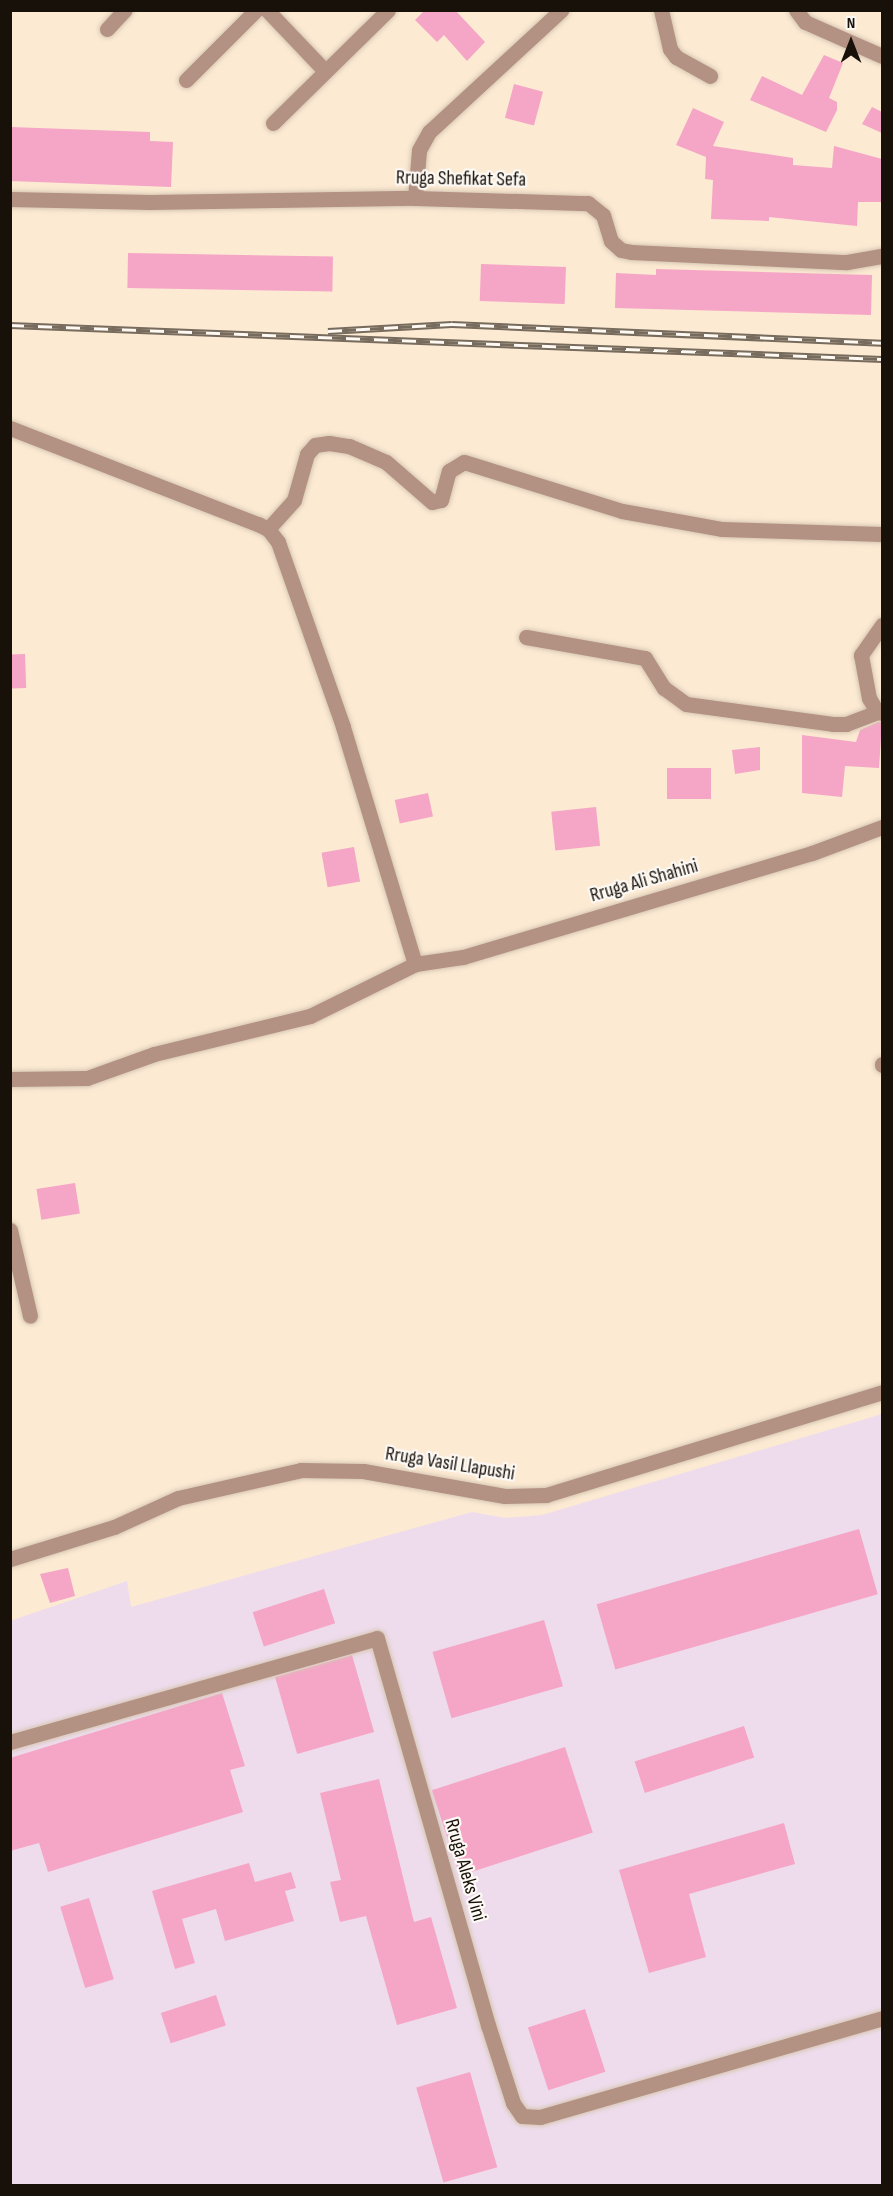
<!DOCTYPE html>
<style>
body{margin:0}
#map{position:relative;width:893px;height:2196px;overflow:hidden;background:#fcead3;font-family:"Sofia Sans Condensed",sans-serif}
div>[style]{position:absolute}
.industrial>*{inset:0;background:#eedced}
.building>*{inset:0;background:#f5a5c6;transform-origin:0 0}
.roads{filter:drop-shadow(0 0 2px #d7c7b3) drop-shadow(0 0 2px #d7c7b3)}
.minor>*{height:15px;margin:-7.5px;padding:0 7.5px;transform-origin:7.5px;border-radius:7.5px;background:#b39183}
.rail>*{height:7px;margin-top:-3.5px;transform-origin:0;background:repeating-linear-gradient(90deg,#fdf9f5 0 14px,#766b5d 0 28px);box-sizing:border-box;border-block:2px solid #766b5d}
span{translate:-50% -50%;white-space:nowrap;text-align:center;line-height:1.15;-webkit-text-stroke:4.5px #fdf9f5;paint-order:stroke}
.street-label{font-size:20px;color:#171109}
.frame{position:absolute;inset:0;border:12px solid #171109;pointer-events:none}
.north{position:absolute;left:821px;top:12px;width:60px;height:60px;-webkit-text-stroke:4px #fdf9f5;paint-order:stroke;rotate:0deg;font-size:16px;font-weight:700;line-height:24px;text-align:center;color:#171109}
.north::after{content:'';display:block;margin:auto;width:21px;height:27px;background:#171109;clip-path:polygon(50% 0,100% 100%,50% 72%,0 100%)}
</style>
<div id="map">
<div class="industrial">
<div style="clip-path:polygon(882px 1414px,882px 2185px,11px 2185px,10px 1621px,127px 1581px,131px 1607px,472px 1512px,505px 1518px,542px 1515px)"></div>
</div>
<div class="building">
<div style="clip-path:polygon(425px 10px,455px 10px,485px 42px,467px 61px,444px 35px,437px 42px,415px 20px)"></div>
<div style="clip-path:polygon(824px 55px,843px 63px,829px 98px,837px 102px,837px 110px,826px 132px,750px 100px,762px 76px,802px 95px)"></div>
<div style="left:514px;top:84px;width:30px;height:35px;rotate:15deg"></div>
<div style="clip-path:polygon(872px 107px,882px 112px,882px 133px,862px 124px)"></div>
<div style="clip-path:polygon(693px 108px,724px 122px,713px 146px,793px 158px,793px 165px,832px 168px,834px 146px,882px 159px,882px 202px,858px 202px,857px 226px,769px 217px,769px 221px,711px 219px,713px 180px,705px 179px,706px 157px,676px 145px)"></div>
<div style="clip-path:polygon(10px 127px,150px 132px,150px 141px,173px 142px,171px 187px,10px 181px)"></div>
<div style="left:128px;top:253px;width:205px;height:35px;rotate:1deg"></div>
<div style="left:481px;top:264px;width:85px;height:37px;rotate:2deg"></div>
<div style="clip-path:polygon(656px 269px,872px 275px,871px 315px,615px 308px,616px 273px,656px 275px)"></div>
<div style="left:25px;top:654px;width:34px;height:15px;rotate:88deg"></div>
<div style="clip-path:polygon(878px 722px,882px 722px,879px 768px,845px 766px,842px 797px,802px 793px,802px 735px,856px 742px,860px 730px)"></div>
<div style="clip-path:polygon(760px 747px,760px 770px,735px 774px,732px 750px)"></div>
<div style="left:711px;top:768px;width:31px;height:44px;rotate:90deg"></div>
<div style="left:428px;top:793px;width:24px;height:34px;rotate:78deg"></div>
<div style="left:596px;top:807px;width:39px;height:45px;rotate:84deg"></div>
<div style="left:354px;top:847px;width:35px;height:33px;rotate:80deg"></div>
<div style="left:75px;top:1183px;width:31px;height:39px;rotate:81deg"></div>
<div style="left:859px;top:1529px;width:68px;height:273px;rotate:74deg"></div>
<div style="clip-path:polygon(68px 1568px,75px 1596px,50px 1603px,40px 1574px)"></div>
<div style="left:324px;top:1589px;width:36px;height:75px;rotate:72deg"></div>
<div style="left:544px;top:1620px;width:69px;height:116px;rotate:74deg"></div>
<div style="left:352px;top:1655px;width:80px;height:80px;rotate:74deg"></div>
<div style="clip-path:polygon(222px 1693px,245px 1766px,230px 1770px,243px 1812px,48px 1872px,39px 1843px,10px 1851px,10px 1758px)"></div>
<div style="left:744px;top:1726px;width:33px;height:115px;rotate:72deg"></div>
<div style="left:565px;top:1747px;width:90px;height:140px;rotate:72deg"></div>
<div style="clip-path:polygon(379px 1779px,414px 1922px,431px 1917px,457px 2008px,397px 2025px,366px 1916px,340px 1922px,330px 1882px,341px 1880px,320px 1793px)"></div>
<div style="clip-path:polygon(784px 1823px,795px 1864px,689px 1894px,706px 1957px,649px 1973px,619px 1870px)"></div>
<div style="clip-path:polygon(249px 1863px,255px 1882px,291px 1872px,296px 1888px,285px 1891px,294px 1921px,225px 1941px,216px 1909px,182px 1919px,195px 1963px,175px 1969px,152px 1891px)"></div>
<div style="left:89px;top:1898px;width:85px;height:30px;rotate:73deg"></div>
<div style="left:216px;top:1995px;width:32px;height:58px;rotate:72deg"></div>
<div style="left:585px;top:2009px;width:66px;height:60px;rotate:72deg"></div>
<div style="left:470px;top:2072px;width:99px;height:56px;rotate:74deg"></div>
</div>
<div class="roads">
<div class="minor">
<div style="left:267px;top:10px;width:84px;rotate:46.4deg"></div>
<div style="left:661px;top:10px;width:40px;rotate:77deg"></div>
<div style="left:670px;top:49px;width:10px;rotate:53deg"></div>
<div style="left:676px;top:57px;width:39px;rotate:29deg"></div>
<div style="left:796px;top:10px;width:15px;rotate:53deg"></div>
<div style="left:805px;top:22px;width:84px;rotate:23.8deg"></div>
<div style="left:107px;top:29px;width:26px;rotate:-47deg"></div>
<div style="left:186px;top:80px;width:99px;rotate:-45deg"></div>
<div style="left:273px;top:123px;width:161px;rotate:-44.5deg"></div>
<div style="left:415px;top:198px;width:48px;rotate:-85.2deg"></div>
<div style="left:419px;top:150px;width:21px;rotate:-61deg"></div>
<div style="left:429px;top:132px;width:180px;rotate:-42.7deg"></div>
<div style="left:10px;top:199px;width:140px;rotate:1.2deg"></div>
<div style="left:150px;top:202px;width:265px;rotate:-0.9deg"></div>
<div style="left:415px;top:198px;width:173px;rotate:1.7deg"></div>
<div style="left:588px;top:203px;width:19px;rotate:39deg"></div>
<div style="left:603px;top:215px;width:27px;rotate:73deg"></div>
<div style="left:611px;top:241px;width:13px;rotate:42deg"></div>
<div style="left:621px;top:250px;width:10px;rotate:11deg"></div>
<div style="left:631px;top:252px;width:216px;rotate:2.7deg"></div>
<div style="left:847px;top:262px;width:36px;rotate:-10deg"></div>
<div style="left:10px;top:428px;width:266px;rotate:21.2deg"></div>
<div style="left:258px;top:524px;width:11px;rotate:27deg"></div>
<div style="left:268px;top:529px;width:16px;rotate:52deg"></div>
<div style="left:278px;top:542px;width:196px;rotate:70.6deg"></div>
<div style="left:343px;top:727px;width:248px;rotate:73.1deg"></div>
<div style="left:268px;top:529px;width:39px;rotate:-48deg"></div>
<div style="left:294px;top:500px;width:48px;rotate:-74.2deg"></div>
<div style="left:307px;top:454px;width:12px;rotate:-48deg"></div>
<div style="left:315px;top:445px;width:14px;rotate:-8deg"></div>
<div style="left:329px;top:443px;width:20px;rotate:9deg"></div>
<div style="left:349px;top:446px;width:40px;rotate:23.4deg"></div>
<div style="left:386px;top:462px;width:61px;rotate:41deg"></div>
<div style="left:432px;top:502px;width:9px;rotate:-13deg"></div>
<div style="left:441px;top:500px;width:30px;rotate:-75deg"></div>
<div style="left:449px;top:471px;width:17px;rotate:-31deg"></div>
<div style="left:464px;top:462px;width:165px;rotate:17.2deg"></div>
<div style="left:622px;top:511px;width:102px;rotate:10.2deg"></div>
<div style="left:722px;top:529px;width:160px;rotate:1.8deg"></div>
<div style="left:882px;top:625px;width:37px;rotate:125deg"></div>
<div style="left:861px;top:655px;width:44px;rotate:79.5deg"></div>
<div style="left:869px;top:698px;width:16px;rotate:60deg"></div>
<div style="left:877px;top:712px;width:5px;rotate:11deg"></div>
<div style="left:526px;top:637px;width:121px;rotate:10deg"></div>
<div style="left:645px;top:658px;width:36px;rotate:58deg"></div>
<div style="left:664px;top:688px;width:27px;rotate:36deg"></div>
<div style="left:686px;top:704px;width:148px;rotate:7.7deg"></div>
<div style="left:833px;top:724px;width:13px"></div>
<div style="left:846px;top:724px;width:33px;rotate:-21deg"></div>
<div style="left:882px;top:1064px;width:1px;rotate:90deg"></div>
<div style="left:10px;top:1079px;width:77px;rotate:-0.7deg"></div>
<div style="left:87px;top:1078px;width:71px;rotate:-19.7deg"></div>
<div style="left:154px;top:1054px;width:161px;rotate:-13.7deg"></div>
<div style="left:310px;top:1016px;width:117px;rotate:-26.3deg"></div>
<div style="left:415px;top:964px;width:49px;rotate:-8.3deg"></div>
<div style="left:463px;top:957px;width:364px;rotate:-16.6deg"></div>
<div style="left:812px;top:853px;width:75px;rotate:-20.4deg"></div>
<div style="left:10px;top:1230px;width:88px;rotate:76.9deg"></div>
<div style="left:10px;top:1559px;width:109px;rotate:-17.1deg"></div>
<div style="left:114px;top:1527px;width:70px;rotate:-24.4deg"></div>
<div style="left:178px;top:1498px;width:126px;rotate:-12.8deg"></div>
<div style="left:301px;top:1470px;width:62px;rotate:0.9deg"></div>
<div style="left:363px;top:1471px;width:144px;rotate:10deg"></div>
<div style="left:505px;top:1496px;width:41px;rotate:-1.4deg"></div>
<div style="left:546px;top:1495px;width:351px;rotate:-17deg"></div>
<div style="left:10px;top:1742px;width:381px;rotate:-15.8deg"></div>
<div style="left:377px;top:1638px;width:403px;rotate:74deg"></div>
<div style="left:488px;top:2025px;width:82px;rotate:72.2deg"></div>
<div style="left:513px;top:2103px;width:16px;rotate:55deg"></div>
<div style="left:522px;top:2116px;width:18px;rotate:3deg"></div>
<div style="left:540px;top:2117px;width:356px;rotate:-16.1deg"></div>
</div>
</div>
<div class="rail">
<div style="left:10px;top:325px;width:873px;rotate:2.23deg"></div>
<div style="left:328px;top:331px;width:124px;rotate:-3.2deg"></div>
<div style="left:452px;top:324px;width:430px;rotate:2.5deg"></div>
</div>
<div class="street-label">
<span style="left:461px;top:179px;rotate:1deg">Rruga Shefikat Sefa</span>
<span style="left:644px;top:881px;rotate:-16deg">Rruga Ali Shahini</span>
<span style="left:450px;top:1464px;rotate:9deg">Rruga Vasil Llapushi</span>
<span style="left:465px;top:1870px;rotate:74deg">Rruga Aleks Vini</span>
</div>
<div class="frame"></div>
<div class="north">N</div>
</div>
